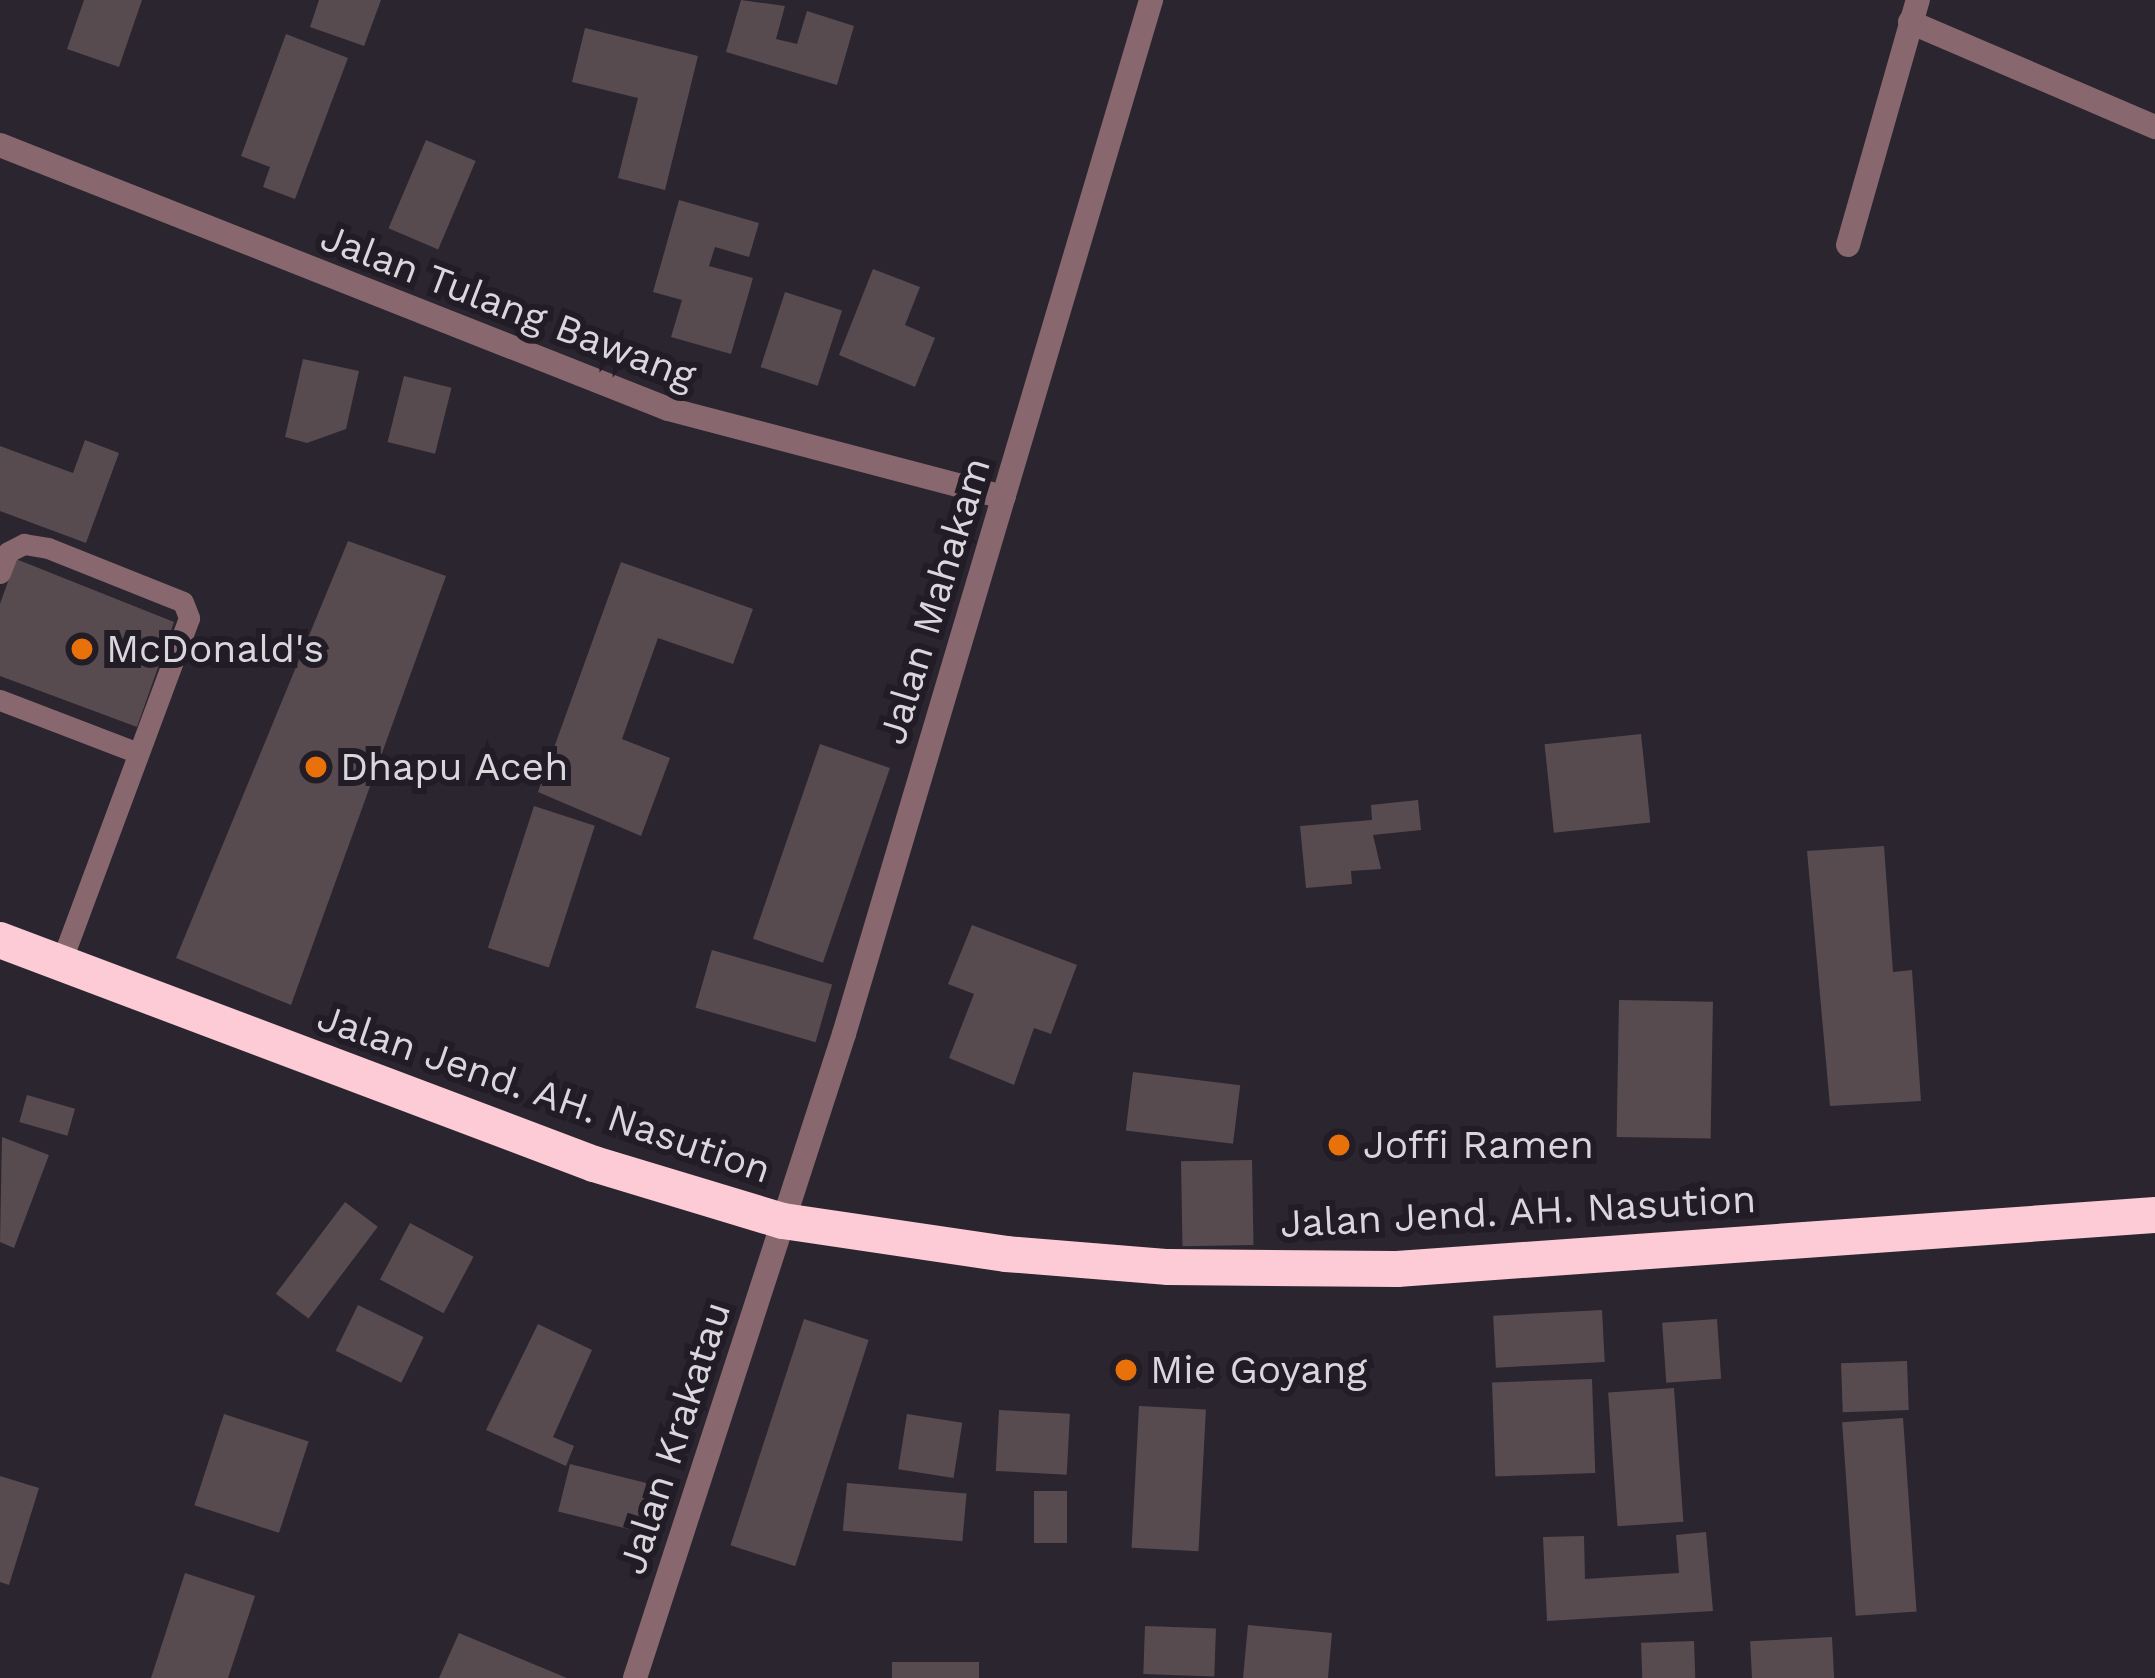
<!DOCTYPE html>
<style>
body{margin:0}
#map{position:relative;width:2155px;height:1678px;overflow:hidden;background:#2a252f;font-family:"Work Sans",sans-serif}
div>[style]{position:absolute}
.building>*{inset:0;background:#584b4f;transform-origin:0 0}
.lane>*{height:21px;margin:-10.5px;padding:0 10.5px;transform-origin:10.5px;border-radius:10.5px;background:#88686e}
.street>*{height:24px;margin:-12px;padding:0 12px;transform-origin:12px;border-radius:12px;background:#88686e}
.highway>*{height:36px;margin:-18px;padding:0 18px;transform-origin:18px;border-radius:18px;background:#fccbd5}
.dots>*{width:33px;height:33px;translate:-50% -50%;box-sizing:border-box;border:6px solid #211c25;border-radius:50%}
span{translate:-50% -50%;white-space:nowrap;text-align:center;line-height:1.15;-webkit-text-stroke:12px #211c25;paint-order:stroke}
.street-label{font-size:39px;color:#d9d6dc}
.poi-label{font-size:39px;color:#d9d6dc}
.left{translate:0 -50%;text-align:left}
</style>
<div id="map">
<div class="building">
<div style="clip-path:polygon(84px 0,142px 0,119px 67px,67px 49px)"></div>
<div style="clip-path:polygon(319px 0,381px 0,364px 46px,310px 27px)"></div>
<div style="clip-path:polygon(741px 0,785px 6px,776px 39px,797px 44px,807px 11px,854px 26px,837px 85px,726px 52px)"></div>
<div style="clip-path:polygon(585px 28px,698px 56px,665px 190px,618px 178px,638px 98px,572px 82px)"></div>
<div style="clip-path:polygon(286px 34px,348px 58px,295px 199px,263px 187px,270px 167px,241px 156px)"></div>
<div style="left:426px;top:140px;width:54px;height:96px;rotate:23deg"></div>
<div style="clip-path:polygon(679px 200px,759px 223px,749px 257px,715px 247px,709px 266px,753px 278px,731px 354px,671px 337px,682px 300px,653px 292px)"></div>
<div style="clip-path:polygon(873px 269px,920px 287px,905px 325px,935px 338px,915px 387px,839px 355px)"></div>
<div style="left:785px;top:292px;width:60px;height:79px;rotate:18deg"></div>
<div style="clip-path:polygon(303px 359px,359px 371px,346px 429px,307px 443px,285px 437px)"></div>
<div style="left:404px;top:376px;width:49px;height:68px;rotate:14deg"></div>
<div style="clip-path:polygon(85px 440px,119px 453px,86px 543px,0 511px,0 446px,73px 473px)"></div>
<div style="clip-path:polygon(348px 541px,446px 576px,291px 1005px,176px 958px)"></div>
<div style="clip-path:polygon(16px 559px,174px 622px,137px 727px,0 676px,0 604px)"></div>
<div style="clip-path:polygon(621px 562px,753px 609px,733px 664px,658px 638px,622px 739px,670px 758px,641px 836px,538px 792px)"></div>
<div style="left:1641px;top:734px;width:89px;height:97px;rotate:84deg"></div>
<div style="left:820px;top:744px;width:74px;height:206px;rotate:19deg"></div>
<div style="clip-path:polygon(1418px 800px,1421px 830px,1373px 835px,1381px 869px,1351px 871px,1352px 884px,1306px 888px,1300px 826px,1372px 820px,1371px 805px)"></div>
<div style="left:534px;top:806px;width:64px;height:149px;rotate:18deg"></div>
<div style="clip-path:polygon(1884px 846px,1893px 972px,1912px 970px,1921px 1101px,1830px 1106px,1807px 851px)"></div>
<div style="clip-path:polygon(972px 925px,1077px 965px,1051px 1034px,1034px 1028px,1014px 1085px,949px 1058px,974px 994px,948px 984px)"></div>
<div style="left:712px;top:950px;width:125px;height:60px;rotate:16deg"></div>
<div style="left:1619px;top:1000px;width:94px;height:137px;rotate:1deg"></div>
<div style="left:1133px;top:1072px;width:108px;height:59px;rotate:7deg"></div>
<div style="left:27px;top:1095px;width:50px;height:28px;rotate:16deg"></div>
<div style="clip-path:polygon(2px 1137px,49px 1155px,14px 1248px,0 1242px)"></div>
<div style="left:1252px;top:1160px;width:85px;height:71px;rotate:89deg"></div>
<div style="left:345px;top:1202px;width:41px;height:115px;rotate:37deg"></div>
<div style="left:410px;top:1223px;width:72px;height:64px;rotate:28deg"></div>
<div style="left:358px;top:1305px;width:73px;height:51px;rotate:26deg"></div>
<div style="left:1602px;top:1310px;width:52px;height:109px;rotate:87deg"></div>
<div style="left:804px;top:1319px;width:68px;height:238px;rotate:18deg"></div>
<div style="left:1717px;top:1319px;width:60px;height:55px;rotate:86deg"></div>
<div style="clip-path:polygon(538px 1324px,592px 1350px,553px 1437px,574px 1446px,566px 1466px,486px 1430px)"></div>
<div style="left:1907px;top:1361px;width:49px;height:66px;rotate:88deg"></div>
<div style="left:1592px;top:1379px;width:94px;height:100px;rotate:88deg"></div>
<div style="left:1674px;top:1388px;width:134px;height:66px;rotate:86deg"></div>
<div style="left:1139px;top:1406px;width:67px;height:142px;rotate:3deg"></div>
<div style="left:999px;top:1410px;width:71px;height:61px;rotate:3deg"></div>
<div style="left:224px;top:1414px;width:89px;height:96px;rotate:18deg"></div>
<div style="left:907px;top:1414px;width:56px;height:56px;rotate:9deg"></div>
<div style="left:1903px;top:1418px;width:194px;height:61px;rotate:86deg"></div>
<div style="left:570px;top:1464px;width:91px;height:49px;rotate:14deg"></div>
<div style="clip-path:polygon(0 1476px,39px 1488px,9px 1585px,0 1582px)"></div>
<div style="left:847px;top:1483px;width:120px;height:48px;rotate:5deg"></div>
<div style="left:1034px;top:1491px;width:33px;height:52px"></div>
<div style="clip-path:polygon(1706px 1532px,1713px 1611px,1547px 1621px,1543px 1537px,1584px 1536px,1585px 1579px,1679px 1573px,1676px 1535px)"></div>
<div style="clip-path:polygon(185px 1573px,255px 1596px,228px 1678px,151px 1678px)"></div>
<div style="clip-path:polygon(1248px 1625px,1332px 1633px,1328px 1678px,1243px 1678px)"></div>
<div style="left:1145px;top:1626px;width:71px;height:48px;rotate:2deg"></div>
<div style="clip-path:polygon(459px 1633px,567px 1678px,439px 1678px)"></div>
<div style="left:1832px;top:1637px;width:41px;height:82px;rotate:87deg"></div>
<div style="left:1694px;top:1641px;width:37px;height:53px;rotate:88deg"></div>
<div style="left:892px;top:1662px;width:87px;height:16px"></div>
</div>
<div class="lane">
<div style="left:0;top:573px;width:22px;rotate:-69deg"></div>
<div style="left:8px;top:552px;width:18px;rotate:-27deg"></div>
<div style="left:24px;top:544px;width:24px;rotate:9deg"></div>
<div style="left:48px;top:548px;width:145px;rotate:21.8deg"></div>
<div style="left:183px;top:602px;width:17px;rotate:69deg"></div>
<div style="left:189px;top:618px;width:368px;rotate:110.4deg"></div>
<div style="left:0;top:700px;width:148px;rotate:21deg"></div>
</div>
<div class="street">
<div style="left:1910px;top:22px;width:267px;rotate:23.2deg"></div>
<div style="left:0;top:145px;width:718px;rotate:21.56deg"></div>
<div style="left:668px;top:409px;width:347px;rotate:14.7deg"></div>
<div style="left:1848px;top:245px;width:255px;rotate:-74.1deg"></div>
<div style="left:635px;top:1678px;width:677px;rotate:-72.02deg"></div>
<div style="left:844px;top:1034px;width:1079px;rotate:-73.46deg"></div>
</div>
<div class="highway">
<div style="left:0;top:940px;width:635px;rotate:20.66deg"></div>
<div style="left:594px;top:1164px;width:197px;rotate:16.8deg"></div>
<div style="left:783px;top:1221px;width:225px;rotate:8.4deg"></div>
<div style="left:1006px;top:1254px;width:163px;rotate:4.6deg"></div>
<div style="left:1168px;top:1267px;width:229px;rotate:0.5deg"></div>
<div style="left:1397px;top:1269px;width:760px;rotate:-4.07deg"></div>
</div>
<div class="dots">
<div style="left:82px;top:649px;background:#e8710a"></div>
<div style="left:316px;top:767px;background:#e8710a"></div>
<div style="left:1339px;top:1145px;background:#e8710a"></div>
<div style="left:1126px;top:1370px;background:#e8710a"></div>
</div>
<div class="street-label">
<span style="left:508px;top:307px;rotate:21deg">Jalan Tulang Bawang</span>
<span style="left:935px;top:601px;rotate:-73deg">Jalan Mahakam</span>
<span style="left:544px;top:1094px;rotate:19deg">Jalan Jend. AH. Nasution</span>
<span style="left:1518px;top:1212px;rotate:-3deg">Jalan Jend. AH. Nasution</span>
<span style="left:675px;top:1438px;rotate:-72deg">Jalan Krakatau</span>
</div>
<div class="poi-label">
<span class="left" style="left:106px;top:649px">McDonald's</span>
<span class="left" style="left:340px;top:767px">Dhapu Aceh</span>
<span class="left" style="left:1363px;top:1145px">Joffi Ramen</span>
<span class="left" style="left:1150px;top:1370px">Mie Goyang</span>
</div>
</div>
